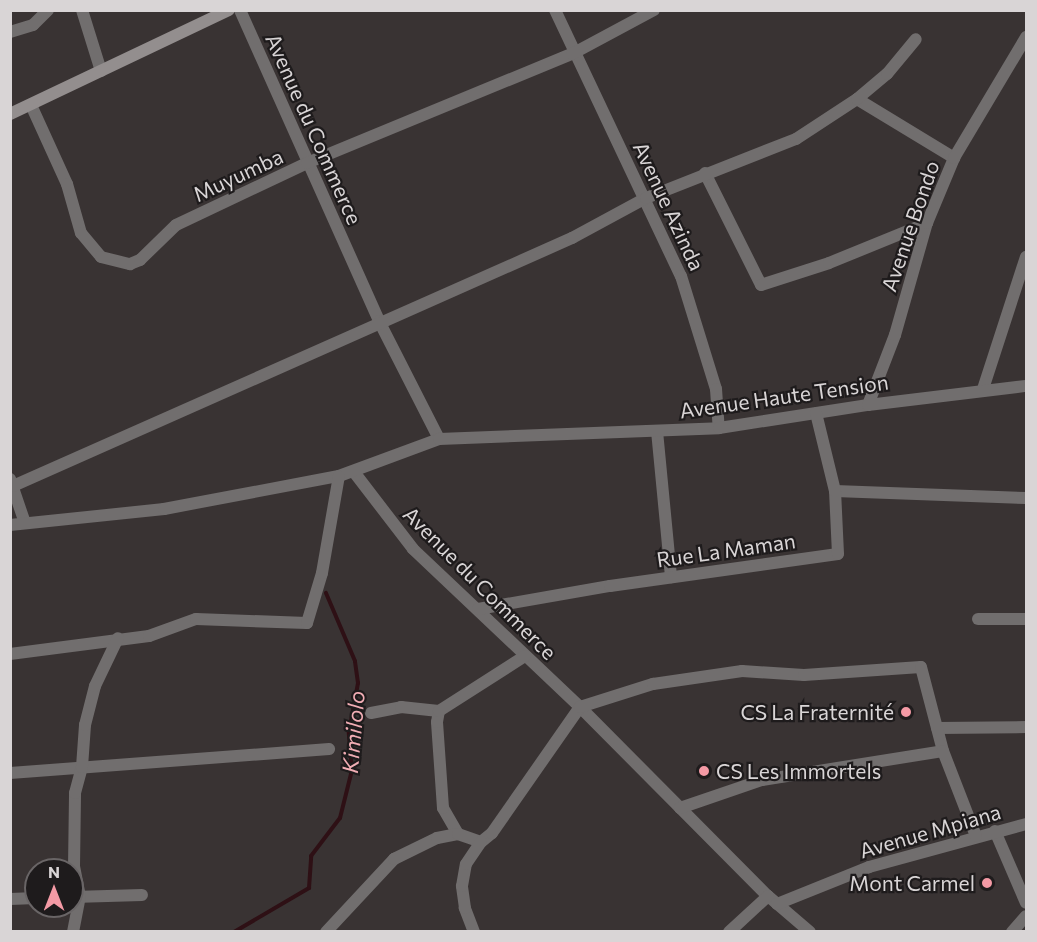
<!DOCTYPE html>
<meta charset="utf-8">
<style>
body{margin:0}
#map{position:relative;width:1037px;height:942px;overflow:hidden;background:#393333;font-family:Commissioner,sans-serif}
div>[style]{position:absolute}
.stream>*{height:4px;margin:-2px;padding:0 2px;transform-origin:2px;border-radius:2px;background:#2e1015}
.minor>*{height:12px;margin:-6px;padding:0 6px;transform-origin:6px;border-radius:6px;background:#716e6e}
.secondary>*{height:12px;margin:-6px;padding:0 6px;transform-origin:6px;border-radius:6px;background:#938e8e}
.dots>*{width:16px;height:16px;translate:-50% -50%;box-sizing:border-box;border:3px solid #1e1b1c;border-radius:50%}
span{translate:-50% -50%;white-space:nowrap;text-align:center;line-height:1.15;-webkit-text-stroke:4.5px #1e1b1c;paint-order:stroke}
.street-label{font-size:21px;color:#d9d5d6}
.poi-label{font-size:21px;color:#d9d5d6}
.right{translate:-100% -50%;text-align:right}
.left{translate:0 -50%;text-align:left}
.water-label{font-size:22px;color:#f1adb4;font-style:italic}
.frame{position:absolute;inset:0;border:12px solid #d9d5d6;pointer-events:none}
.north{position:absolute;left:24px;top:858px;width:60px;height:60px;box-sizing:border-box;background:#1e1b1c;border:2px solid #696566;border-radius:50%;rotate:0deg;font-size:16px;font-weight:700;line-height:24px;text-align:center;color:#d9d5d6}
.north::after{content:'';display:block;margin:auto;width:21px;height:27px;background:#f49aa5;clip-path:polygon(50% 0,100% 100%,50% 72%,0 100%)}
</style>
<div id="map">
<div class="stream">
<div style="left:234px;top:932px;width:87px;rotate:-30.4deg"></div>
<div style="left:309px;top:888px;width:32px;rotate:-86deg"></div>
<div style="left:311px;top:856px;width:48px;rotate:-52.7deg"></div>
<div style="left:340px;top:818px;width:49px;rotate:-76deg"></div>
<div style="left:352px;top:770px;width:38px;rotate:-95deg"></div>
<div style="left:349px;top:732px;width:50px;rotate:-79.6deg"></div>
<div style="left:358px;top:683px;width:22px;rotate:-98deg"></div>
<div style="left:355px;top:661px;width:74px;rotate:-113.1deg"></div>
</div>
<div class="minor">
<div style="left:82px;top:10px;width:64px;rotate:72.7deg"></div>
<div style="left:240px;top:10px;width:341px;rotate:65.9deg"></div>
<div style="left:379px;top:321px;width:132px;rotate:63deg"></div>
<div style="left:555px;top:10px;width:294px;rotate:64.7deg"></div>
<div style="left:681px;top:276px;width:118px;rotate:72.8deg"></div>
<div style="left:716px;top:389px;width:39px;rotate:86deg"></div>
<div style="left:10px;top:32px;width:24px;rotate:-17deg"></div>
<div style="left:33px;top:25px;width:21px;rotate:-45deg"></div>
<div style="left:857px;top:99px;width:114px;rotate:31.3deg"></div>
<div style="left:31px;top:105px;width:87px;rotate:65.5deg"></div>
<div style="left:67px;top:184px;width:51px;rotate:74.1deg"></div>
<div style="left:81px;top:233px;width:31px;rotate:50deg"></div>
<div style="left:101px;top:257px;width:30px;rotate:14deg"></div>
<div style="left:130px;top:264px;width:11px;rotate:-22deg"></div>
<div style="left:140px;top:260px;width:50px;rotate:-44.2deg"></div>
<div style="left:176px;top:225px;width:145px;rotate:-25.3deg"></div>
<div style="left:307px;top:163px;width:287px;rotate:-22.4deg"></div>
<div style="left:572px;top:54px;width:93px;rotate:-28.2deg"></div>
<div style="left:705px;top:173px;width:125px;rotate:63.4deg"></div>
<div style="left:761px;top:285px;width:71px;rotate:-17.9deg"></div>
<div style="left:829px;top:263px;width:106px;rotate:-22.2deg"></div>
<div style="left:983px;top:389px;width:139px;rotate:-72deg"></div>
<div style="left:868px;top:405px;width:75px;rotate:-68.9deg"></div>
<div style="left:895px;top:335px;width:116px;rotate:-74.1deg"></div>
<div style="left:927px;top:223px;width:70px;rotate:-67.4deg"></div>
<div style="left:954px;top:158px;width:141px;rotate:-59.2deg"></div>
<div style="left:657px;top:431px;width:147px;rotate:84.5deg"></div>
<div style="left:354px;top:472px;width:97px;rotate:52.5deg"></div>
<div style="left:413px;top:549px;width:230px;rotate:43.4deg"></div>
<div style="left:580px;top:707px;width:267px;rotate:45.2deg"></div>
<div style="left:768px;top:896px;width:55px;rotate:40.6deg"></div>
<div style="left:10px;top:479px;width:46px;rotate:71.2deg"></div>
<div style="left:13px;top:486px;width:612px;rotate:-23.92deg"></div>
<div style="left:572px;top:238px;width:84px;rotate:-28.4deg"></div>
<div style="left:646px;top:198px;width:161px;rotate:-21.5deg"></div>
<div style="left:796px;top:139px;width:73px;rotate:-33.3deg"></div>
<div style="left:857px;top:99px;width:39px;rotate:-40deg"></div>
<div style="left:887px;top:74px;width:45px;rotate:-50.4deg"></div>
<div style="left:835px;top:491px;width:191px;rotate:2.1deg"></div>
<div style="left:10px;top:525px;width:155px;rotate:-5.9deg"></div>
<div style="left:164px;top:509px;width:178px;rotate:-10.7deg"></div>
<div style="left:339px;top:476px;width:107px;rotate:-20.3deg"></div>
<div style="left:439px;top:439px;width:280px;rotate:-2.2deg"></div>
<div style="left:719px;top:428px;width:151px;rotate:-8.8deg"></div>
<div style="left:868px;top:405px;width:159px;rotate:-6.9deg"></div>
<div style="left:478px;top:609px;width:134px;rotate:-9.9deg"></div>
<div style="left:610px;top:586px;width:230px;rotate:-8deg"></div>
<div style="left:838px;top:554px;width:63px;rotate:-92.7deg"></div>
<div style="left:835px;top:491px;width:80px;rotate:-103.7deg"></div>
<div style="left:978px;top:619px;width:48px"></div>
<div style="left:10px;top:654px;width:140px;rotate:-7.4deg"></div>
<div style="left:149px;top:636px;width:50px;rotate:-19.9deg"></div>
<div style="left:196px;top:619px;width:111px;rotate:2.1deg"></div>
<div style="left:307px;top:623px;width:52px;rotate:-73.3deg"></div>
<div style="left:322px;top:573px;width:98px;rotate:-80.1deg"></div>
<div style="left:371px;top:713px;width:31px;rotate:-11deg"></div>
<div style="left:401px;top:707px;width:38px;rotate:6deg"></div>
<div style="left:937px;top:728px;width:89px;rotate:-0.6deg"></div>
<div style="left:10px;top:773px;width:320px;rotate:-4.3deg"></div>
<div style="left:680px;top:808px;width:87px;rotate:-18.9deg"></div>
<div style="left:762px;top:780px;width:183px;rotate:-9.1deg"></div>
<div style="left:995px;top:831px;width:78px;rotate:66.7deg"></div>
<div style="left:458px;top:834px;width:30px;rotate:-120deg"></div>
<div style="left:443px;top:808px;width:86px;rotate:-94deg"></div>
<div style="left:437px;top:722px;width:11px;rotate:-80deg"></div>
<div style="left:439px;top:711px;width:102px;rotate:-32.6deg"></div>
<div style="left:73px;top:897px;width:69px;rotate:-1.7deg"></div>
<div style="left:10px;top:899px;width:26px;rotate:-2deg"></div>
<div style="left:777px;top:904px;width:99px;rotate:-21.9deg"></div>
<div style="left:869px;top:867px;width:163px;rotate:-15.3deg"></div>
<div style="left:73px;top:932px;width:36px;rotate:-79deg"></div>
<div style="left:80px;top:897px;width:31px;rotate:-101deg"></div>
<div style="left:74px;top:867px;width:74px;rotate:-89.2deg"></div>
<div style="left:75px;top:793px;width:27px;rotate:-75deg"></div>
<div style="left:82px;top:767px;width:42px;rotate:-85.9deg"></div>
<div style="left:85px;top:725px;width:40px;rotate:-75.6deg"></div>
<div style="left:95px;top:686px;width:53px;rotate:-64.4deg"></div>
<div style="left:326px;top:932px;width:100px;rotate:-47deg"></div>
<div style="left:394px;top:859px;width:48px;rotate:-26deg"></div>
<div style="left:437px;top:838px;width:21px;rotate:-11deg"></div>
<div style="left:458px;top:834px;width:24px;rotate:19deg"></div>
<div style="left:481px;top:842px;width:14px;rotate:-39deg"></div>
<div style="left:492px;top:833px;width:154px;rotate:-55.1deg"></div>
<div style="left:580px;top:707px;width:77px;rotate:-17.5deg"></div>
<div style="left:653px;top:684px;width:90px;rotate:-8.3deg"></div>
<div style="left:742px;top:671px;width:62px;rotate:3.7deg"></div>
<div style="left:804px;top:675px;width:117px;rotate:-3.9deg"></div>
<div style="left:921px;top:667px;width:87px;rotate:75.3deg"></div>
<div style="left:943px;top:751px;width:91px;rotate:68.8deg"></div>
<div style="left:474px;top:932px;width:26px;rotate:-111deg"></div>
<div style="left:465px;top:908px;width:22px;rotate:-98deg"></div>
<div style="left:462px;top:886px;width:22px;rotate:-80deg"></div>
<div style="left:466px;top:864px;width:27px;rotate:-56deg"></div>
<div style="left:729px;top:932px;width:53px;rotate:-42.7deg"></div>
<div style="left:1012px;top:932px;width:21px;rotate:-49deg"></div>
</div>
<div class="secondary">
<div style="left:10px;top:114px;width:242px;rotate:-25.4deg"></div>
</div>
<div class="dots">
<div style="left:906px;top:712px;background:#f49aa5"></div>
<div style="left:704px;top:771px;background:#f49aa5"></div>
<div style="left:987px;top:883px;background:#f49aa5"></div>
</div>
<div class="street-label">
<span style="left:314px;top:129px;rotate:66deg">Avenue du Commerce</span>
<span style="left:238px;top:175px;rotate:-25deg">Muyumba</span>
<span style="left:669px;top:206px;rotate:65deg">Avenue Azinda</span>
<span style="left:910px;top:226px;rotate:-71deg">Avenue Bondo</span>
<span style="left:784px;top:396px;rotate:-8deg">Avenue Haute Tension</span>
<span style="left:726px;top:550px;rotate:-8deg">Rue La Maman</span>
<span style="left:480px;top:583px;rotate:45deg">Avenue du Commerce</span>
<span style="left:930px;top:831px;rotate:-16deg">Avenue Mpiana</span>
</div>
<div class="poi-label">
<span class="right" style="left:894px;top:712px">CS La Fraternité</span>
<span class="left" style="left:716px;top:771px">CS Les Immortels</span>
<span class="right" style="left:975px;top:883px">Mont Carmel</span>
</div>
<div class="water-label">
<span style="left:353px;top:732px;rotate:-85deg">Kimilolo</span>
</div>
<div class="frame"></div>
<div class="north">N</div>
</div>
